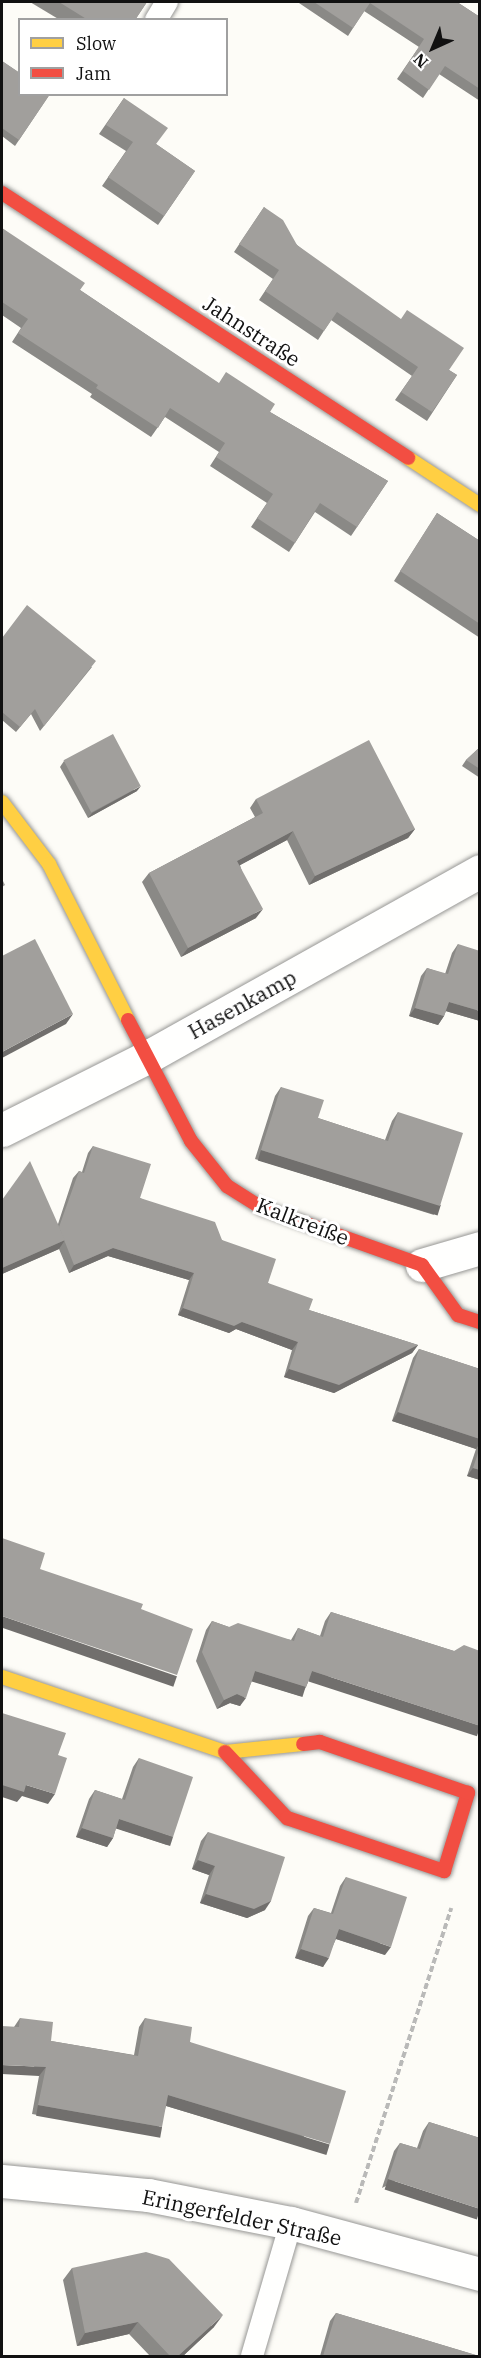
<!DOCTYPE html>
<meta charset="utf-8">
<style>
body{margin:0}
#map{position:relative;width:481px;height:2358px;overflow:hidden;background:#fdfcf7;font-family:"IBM Plex Serif",serif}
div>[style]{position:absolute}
.path>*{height:4px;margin-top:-2px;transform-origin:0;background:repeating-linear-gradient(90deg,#b9b9b8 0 6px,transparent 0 9px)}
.roads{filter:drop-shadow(0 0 2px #979795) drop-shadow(0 0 2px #979795)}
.lane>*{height:22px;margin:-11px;padding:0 11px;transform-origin:11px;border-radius:11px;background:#fffffe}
.street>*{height:33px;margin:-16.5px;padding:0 16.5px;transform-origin:16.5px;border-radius:16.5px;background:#fffffe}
.slow>*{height:14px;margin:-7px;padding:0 7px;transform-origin:7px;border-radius:7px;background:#ffcf43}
.jam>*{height:14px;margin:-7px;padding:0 7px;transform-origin:7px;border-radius:7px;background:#f24e42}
.wall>*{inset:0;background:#8a8986}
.shaded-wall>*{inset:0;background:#716f6d;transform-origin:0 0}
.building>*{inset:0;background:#a19f9c;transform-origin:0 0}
span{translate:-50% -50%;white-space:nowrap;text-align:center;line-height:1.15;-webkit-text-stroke:6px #fff;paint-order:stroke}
.street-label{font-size:21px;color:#111}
.frame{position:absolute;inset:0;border:3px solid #111;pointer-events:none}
.legend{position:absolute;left:18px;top:18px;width:210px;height:78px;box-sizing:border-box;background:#fff;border:2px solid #a0a0a0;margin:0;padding:8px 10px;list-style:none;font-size:18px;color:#111}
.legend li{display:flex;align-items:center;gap:12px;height:30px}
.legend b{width:30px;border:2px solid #a0a0a0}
.north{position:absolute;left:403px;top:18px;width:60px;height:60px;-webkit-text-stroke:4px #fff;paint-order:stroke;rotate:224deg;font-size:16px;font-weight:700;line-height:24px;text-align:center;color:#111}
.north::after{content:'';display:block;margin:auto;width:21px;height:27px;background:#111;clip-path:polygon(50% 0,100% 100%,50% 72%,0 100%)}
</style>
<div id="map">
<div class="path">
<div style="left:356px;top:2203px;width:310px;rotate:-72.1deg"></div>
</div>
<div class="roads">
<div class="lane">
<div style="left:156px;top:20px;width:21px;rotate:-59deg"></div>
<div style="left:252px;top:2356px;width:139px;rotate:-73.7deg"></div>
</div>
<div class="street">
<div style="left:2px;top:1130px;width:165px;rotate:-26.7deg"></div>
<div style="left:149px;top:1056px;width:379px;rotate:-29.2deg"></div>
<div style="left:422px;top:1265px;width:60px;rotate:-16.3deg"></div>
<div style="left:2px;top:2181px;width:147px;rotate:5.5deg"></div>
<div style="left:148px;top:2195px;width:146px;rotate:11.1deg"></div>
<div style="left:291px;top:2223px;width:196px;rotate:15.1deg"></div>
</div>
<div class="slow">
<div style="left:408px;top:458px;width:86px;rotate:33.1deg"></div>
<div style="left:2px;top:802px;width:78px;rotate:52.8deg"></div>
<div style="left:49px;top:864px;width:175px;rotate:63.1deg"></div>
<div style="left:2px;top:1677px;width:235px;rotate:18.6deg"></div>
<div style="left:225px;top:1752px;width:78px;rotate:-5.9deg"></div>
</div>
<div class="jam">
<div style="left:2px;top:193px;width:485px;rotate:33.1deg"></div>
<div style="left:128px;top:1020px;width:136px;rotate:62.5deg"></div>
<div style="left:191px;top:1141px;width:58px;rotate:51.3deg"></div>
<div style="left:227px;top:1186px;width:41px;rotate:32.2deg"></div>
<div style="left:262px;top:1208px;width:170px;rotate:19.6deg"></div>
<div style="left:422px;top:1265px;width:62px;rotate:54.2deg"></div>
<div style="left:458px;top:1315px;width:23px;rotate:18deg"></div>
<div style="left:225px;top:1752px;width:91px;rotate:46.8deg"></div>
<div style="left:287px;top:1818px;width:166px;rotate:18.7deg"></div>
<div style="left:444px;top:1871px;width:82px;rotate:-72.9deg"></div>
<div style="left:468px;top:1793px;width:157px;rotate:-161deg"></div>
<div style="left:320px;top:1742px;width:17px;rotate:173deg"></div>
</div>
</div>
<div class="wall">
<div style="clip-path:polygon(30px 2px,147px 2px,135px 20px,60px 20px)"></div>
<div style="clip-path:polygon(300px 2px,457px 2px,480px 17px,480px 101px,439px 74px,423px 98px,397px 79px,419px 47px,364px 11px,348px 36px,299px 3px)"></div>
<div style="clip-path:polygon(2px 61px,50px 94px,15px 146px,2px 136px)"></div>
<div style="clip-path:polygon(124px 98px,156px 144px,195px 171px,158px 225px,102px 186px,126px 151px,99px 134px)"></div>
<div style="clip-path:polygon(264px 207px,297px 245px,449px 370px,457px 375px,427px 421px,395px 400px,412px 376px,331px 320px,318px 340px,259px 300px,273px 279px,234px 252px)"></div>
<div style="clip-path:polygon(2px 228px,80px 290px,218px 383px,270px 412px,388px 481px,351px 536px,315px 512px,289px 552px,251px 527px,267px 503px,210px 466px,219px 452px,165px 417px,151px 437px,90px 397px,92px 394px,12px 342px,21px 328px,2px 315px)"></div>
<div style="clip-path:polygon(437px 513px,480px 541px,480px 638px,394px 581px)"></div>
<div style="clip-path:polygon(2px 638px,92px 667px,40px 731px,31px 714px,16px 732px,2px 720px)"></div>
<div style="clip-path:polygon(480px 747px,480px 778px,462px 766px,466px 760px)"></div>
<div style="clip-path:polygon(64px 761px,137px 791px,88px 818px,60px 767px)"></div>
<div style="clip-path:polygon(256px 799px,415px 829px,408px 838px,309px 885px,287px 840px,240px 865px,256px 918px,181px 957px,142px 882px,149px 873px,255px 817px,250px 808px)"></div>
<div style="clip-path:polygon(458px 944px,480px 1021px,446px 1011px,444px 1016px,438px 1025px,409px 1016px,421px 976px,427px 968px,445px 974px,452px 953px)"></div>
<div style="clip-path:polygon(281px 1087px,318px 1118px,385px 1140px,392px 1121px,398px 1112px,434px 1215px,255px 1159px,275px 1096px)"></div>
<div style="clip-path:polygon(93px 1146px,140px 1198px,222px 1240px,268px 1283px,309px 1310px,418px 1345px,412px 1353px,334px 1393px,284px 1377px,292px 1350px,236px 1329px,229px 1333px,178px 1315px,189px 1280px,108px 1256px,69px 1273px,59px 1249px,2px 1274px,2px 1200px,58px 1224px,73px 1178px,79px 1171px,82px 1172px,88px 1153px)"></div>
<div style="clip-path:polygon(419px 1349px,480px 1369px,480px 1480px,467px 1476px,476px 1449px,392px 1421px,413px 1358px)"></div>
<div style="clip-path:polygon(331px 1612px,454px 1651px,480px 1651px,309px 1680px,306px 1687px,300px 1696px,252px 1681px,240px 1706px,230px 1703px,217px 1709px,196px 1661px,206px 1630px,212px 1621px,229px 1627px,291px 1640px,298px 1628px,320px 1636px,325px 1621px)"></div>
<div style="clip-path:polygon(139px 1758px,167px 1845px,116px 1828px,113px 1838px,107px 1847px,76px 1837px,89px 1799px,95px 1790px,122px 1799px,133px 1767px)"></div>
<div style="clip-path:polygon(208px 1832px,265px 1910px,247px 1918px,200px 1903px,209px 1875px,192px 1869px,201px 1841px)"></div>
<div style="clip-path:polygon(346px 1877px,385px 1955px,336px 1939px,323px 1967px,295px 1958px,308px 1916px,314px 1908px,331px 1913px,340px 1886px)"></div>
<div style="clip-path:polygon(20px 2018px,51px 2041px,134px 2055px,139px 2027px,145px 2018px,190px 2042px,324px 2153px,166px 2106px,156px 2136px,32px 2114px,39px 2076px,14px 2027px)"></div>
<div style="clip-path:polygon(429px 2122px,480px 2138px,382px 2188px,394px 2151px,400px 2143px,417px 2148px,423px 2131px)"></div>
<div style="clip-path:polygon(72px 2268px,214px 2327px,183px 2356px,150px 2356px,129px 2334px,77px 2346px,63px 2280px)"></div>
<div style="clip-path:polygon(336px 2313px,479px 2356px,320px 2356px,330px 2321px)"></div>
</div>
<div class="shaded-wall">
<div style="clip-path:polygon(141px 786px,137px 791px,88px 818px,92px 813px)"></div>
<div style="clip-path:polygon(415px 829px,408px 838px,309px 885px,315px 876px)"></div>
<div style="clip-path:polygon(293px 831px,287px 840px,231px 870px,237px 861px)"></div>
<div style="clip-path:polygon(263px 909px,256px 918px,181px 957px,188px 948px)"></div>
<div style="clip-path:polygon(449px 1002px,480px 1011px,480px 1021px,442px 1010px)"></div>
<div style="clip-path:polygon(415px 1008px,444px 1016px,438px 1025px,409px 1016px)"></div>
<div style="clip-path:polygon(73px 1014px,66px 1024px,2px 1058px,2px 1052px)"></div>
<div style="left:261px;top:1150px;width:188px;height:11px;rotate:17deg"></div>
<div style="clip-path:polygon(65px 1240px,59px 1249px,2px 1274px,2px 1268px)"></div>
<div style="clip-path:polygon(113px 1248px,194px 1273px,189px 1280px,108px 1256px,69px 1273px,74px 1265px)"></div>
<div style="clip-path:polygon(183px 1308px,242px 1322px,298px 1342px,292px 1350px,236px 1329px,229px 1333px,178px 1315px)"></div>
<div style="clip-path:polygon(418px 1345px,412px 1353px,334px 1393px,284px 1377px,289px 1369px)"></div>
<div style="clip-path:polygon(398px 1412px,480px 1439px,480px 1443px,476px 1449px,392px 1421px)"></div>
<div style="clip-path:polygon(473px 1468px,480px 1470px,480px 1480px,467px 1476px)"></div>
<div style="left:2px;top:1616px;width:185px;height:11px;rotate:19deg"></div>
<div style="left:255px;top:1671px;width:53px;height:11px;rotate:17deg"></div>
<div style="left:312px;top:1671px;width:177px;height:11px;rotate:18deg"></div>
<div style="clip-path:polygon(237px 1694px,246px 1698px,240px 1706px,230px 1703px,217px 1709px,224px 1700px)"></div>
<div style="clip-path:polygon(2px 1785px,26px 1785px,55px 1794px,48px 1804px,22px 1796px,17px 1802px,2px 1797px)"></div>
<div style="left:119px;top:1819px;width:57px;height:10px;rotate:18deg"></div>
<div style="clip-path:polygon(82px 1828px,113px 1838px,107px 1847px,76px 1837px)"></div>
<div style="clip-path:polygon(198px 1860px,215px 1866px,209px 1875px,192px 1869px)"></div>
<div style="clip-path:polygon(206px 1894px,271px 1901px,265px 1910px,247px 1918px,200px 1903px)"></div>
<div style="clip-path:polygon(339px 1929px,391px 1947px,385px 1955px,333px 1938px)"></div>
<div style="clip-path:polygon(301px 1949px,329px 1958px,323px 1967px,295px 1958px)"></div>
<div style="clip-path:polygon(2px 2065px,46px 2067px,39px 2076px,2px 2074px)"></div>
<div style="left:168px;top:2095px;width:169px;height:11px;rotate:17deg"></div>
<div style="left:38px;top:2105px;width:126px;height:11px;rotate:10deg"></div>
<div style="left:388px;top:2179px;width:97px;height:11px;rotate:18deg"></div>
<div style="clip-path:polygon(223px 2315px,214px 2327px,183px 2356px,178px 2356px)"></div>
<div style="clip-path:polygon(138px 2322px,129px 2334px,77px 2346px,85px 2333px)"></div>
</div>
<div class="building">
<div style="clip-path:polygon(59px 2px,147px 2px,135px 20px,88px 20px)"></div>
<div style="clip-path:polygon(314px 2px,457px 2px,480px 17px,480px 89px,445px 66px,429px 90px,403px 71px,424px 39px,370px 3px,353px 28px)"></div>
<div style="clip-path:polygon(2px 61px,20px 73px,20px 94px,50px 94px,19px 140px,2px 128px)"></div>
<div style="clip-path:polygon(124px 98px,168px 128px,156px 144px,195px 171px,164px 216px,108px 177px,133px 142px,106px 125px)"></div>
<div style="clip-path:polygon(264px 207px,283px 220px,297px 245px,401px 319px,407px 310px,464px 348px,449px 370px,457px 375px,432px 412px,401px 392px,418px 367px,337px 312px,324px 331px,265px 291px,279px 270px,239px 244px)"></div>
<div style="clip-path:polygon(2px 228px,85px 283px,80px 290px,219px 383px,226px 372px,275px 404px,270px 412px,388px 481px,357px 527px,320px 503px,295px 543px,257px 518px,273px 494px,216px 457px,225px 443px,170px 408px,158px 428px,96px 388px,98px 385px,18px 333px,28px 319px,2px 302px)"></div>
<div style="clip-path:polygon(437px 513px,480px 541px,480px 624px,400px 571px)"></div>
<div style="clip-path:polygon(27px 605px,96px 661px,44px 726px,35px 709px,20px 727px,2px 712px,2px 638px)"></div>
<div style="left:113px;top:734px;width:59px;height:56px;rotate:62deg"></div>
<div style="clip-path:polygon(369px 740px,415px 829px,315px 876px,293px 831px,237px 861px,263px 909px,188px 948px,149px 873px,263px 813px,256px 799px)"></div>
<div style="clip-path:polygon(480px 747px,480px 769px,466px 760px)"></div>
<div style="clip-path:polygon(2px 879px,5px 885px,2px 887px)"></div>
<div style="clip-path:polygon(35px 939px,73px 1014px,2px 1052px,2px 956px)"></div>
<div style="clip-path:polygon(458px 944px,480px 951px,480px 1011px,449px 1002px,444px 1016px,415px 1008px,427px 968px,448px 974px)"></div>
<div style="clip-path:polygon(281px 1087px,324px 1100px,318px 1118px,388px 1141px,398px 1112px,463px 1133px,440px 1206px,261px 1150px)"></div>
<div style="clip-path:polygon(93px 1146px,151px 1164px,140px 1198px,215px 1222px,222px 1240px,276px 1259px,268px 1283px,313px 1299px,309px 1310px,418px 1345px,339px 1385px,289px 1369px,298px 1342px,242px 1322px,234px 1326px,183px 1308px,194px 1273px,113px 1248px,74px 1265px,59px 1227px,79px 1171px,84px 1173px)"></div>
<div style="clip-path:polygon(30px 1161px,65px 1240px,2px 1268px,2px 1200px)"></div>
<div style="clip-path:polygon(419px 1349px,480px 1369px,480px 1439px,398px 1412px)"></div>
<div style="clip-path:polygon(480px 1447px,480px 1470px,473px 1468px)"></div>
<div style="clip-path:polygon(2px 1538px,45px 1553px,40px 1569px,143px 1604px,141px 1609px,193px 1629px,177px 1675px,2px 1616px)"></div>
<div style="clip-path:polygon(331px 1612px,454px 1651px,464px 1645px,480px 1651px,480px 1726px,312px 1671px,306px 1687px,255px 1671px,246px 1698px,237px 1694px,224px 1700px,202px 1652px,212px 1621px,229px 1627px,238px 1623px,294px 1641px,298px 1628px,323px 1637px)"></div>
<div style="clip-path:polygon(2px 1713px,66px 1733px,58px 1755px,67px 1758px,55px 1794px,26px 1785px,24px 1792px,2px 1785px)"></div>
<div style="clip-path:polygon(139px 1758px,193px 1777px,173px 1837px,119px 1819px,113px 1838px,82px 1828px,95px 1790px,125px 1800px)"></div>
<div style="clip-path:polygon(208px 1832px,285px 1857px,271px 1901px,254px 1909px,206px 1894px,215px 1866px,198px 1860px)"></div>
<div style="clip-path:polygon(346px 1877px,407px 1897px,391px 1947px,339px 1929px,329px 1958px,301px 1949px,314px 1908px,333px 1914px)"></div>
<div style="clip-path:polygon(20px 2018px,53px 2022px,51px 2041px,138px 2056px,145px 2018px,192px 2027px,190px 2042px,346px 2091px,330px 2144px,168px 2095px,162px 2127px,38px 2105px,46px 2067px,2px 2065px,2px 2026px,19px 2027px)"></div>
<div style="clip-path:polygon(429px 2122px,480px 2138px,480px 2209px,388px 2179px,400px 2143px,420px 2149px)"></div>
<div style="clip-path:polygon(146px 2252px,169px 2259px,223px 2315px,178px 2356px,170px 2356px,138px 2322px,85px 2333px,72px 2268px)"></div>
<div style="clip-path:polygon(336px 2313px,479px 2356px,323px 2356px)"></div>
</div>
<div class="street-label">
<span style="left:252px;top:331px;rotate:33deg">Jahnstraße</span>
<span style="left:242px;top:1004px;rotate:-29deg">Hasenkamp</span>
<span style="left:303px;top:1221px;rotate:21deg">Kalkreiße</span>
<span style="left:242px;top:2217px;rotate:12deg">Eringerfelder Straße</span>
</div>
<div class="frame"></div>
<ul class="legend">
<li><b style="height:8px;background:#ffcf43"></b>Slow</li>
<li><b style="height:8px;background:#f24e42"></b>Jam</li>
</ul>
<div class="north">N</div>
</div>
